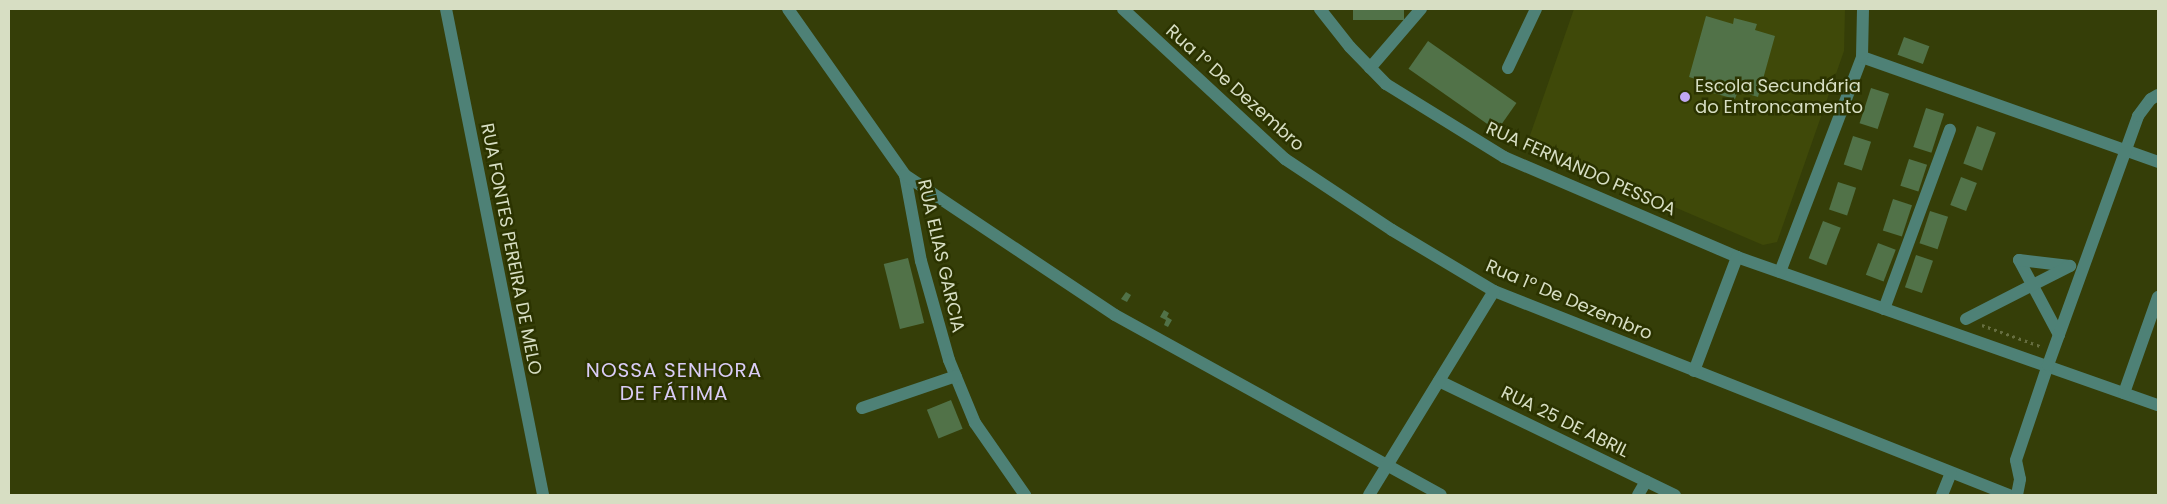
<!DOCTYPE html>
<meta charset="utf-8">
<style>
body{margin:0}
#map{position:relative;width:2167px;height:504px;overflow:hidden;background:#353e08;font-family:Poppins,sans-serif}
div>[style]{position:absolute}
.built>*{inset:0;background:#3f4909}
.building>*{inset:0;background:#517248;transform-origin:0 0}
.path>*{height:2.5px;margin-top:-1.25px;transform-origin:0;background:repeating-linear-gradient(90deg,#666e40 0 2.5px,transparent 0 6.5px)}
.minor>*{height:12px;margin:-6px;padding:0 6px;transform-origin:6px;border-radius:6px;background:#4e8176}
.dots>*{width:14px;height:14px;translate:-50% -50%;box-sizing:border-box;border:2px solid #2b3300;border-radius:50%}
span{translate:-50% -50%;white-space:nowrap;text-align:center;line-height:1.15;-webkit-text-stroke:5px #2b3300;paint-order:stroke}
.poi-label{font-size:18px;color:#d7dec3}
.left{translate:0 -50%;text-align:left}
.street-label{font-size:18px;color:#d7dec3}
.quarter-label{font-size:20px;color:#d9ccf6;letter-spacing:1px}
.frame{position:absolute;inset:0;border:10px solid #d7dec3;pointer-events:none}
</style>
<div id="map">
<div class="built">
<div style="clip-path:polygon(1574px 9px,1845px 9px,1844px 51px,1777px 242px,1763px 245px,1527px 144px)"></div>
</div>
<div class="building">
<div style="left:1353px;top:9px;width:51px;height:11px"></div>
<div style="clip-path:polygon(1706px 16px,1733px 24px,1734px 18px,1757px 24px,1755px 30px,1775px 36px,1758px 97px,1738px 91px,1735px 99px,1713px 93px,1715px 85px,1689px 77px)"></div>
<div style="left:1904px;top:37px;width:27px;height:19px;rotate:20deg"></div>
<div style="left:1428px;top:41px;width:108px;height:34px;rotate:35deg"></div>
<div style="left:1871px;top:88px;width:19px;height:37px;rotate:18deg"></div>
<div style="left:1926px;top:108px;width:19px;height:41px;rotate:18deg"></div>
<div style="left:1977px;top:126px;width:20px;height:40px;rotate:20deg"></div>
<div style="left:1853px;top:136px;width:19px;height:30px;rotate:18deg"></div>
<div style="left:1909px;top:159px;width:19px;height:28px;rotate:18deg"></div>
<div style="left:1961px;top:177px;width:17px;height:30px;rotate:21deg"></div>
<div style="left:1838px;top:182px;width:19px;height:29px;rotate:18deg"></div>
<div style="left:1893px;top:199px;width:20px;height:33px;rotate:18deg"></div>
<div style="left:1930px;top:211px;width:19px;height:34px;rotate:18deg"></div>
<div style="left:1823px;top:221px;width:19px;height:40px;rotate:21deg"></div>
<div style="left:1878px;top:243px;width:19px;height:34px;rotate:21deg"></div>
<div style="left:1916px;top:255px;width:18px;height:34px;rotate:19deg"></div>
<div style="left:908px;top:258px;width:67px;height:25px;rotate:76deg"></div>
<div style="clip-path:polygon(1126px 292px,1131px 295px,1127px 302px,1121px 299px)"></div>
<div style="clip-path:polygon(1164px 310px,1169px 313px,1167px 317px,1172px 320px,1168px 327px,1164px 325px,1166px 320px,1160px 317px)"></div>
<div style="left:951px;top:400px;width:31px;height:26px;rotate:68deg"></div>
</div>
<div class="path">
<div style="left:1982px;top:325px;width:62px;rotate:19.9deg"></div>
</div>
<div class="minor">
<div style="left:446px;top:9px;width:496px;rotate:78.7deg"></div>
<div style="left:788px;top:9px;width:203px;rotate:54.8deg"></div>
<div style="left:905px;top:175px;width:87px;rotate:79.5deg"></div>
<div style="left:921px;top:261px;width:103px;rotate:74.2deg"></div>
<div style="left:949px;top:360px;width:68px;rotate:67.6deg"></div>
<div style="left:975px;top:423px;width:88px;rotate:55.2deg"></div>
<div style="left:1123px;top:9px;width:221px;rotate:42.8deg"></div>
<div style="left:1285px;top:159px;width:128px;rotate:33.6deg"></div>
<div style="left:1392px;top:230px;width:119px;rotate:30.9deg"></div>
<div style="left:1494px;top:291px;width:554px;rotate:21.61deg"></div>
<div style="left:1320px;top:9px;width:48px;rotate:51.7deg"></div>
<div style="left:1350px;top:47px;width:52px;rotate:45.8deg"></div>
<div style="left:1386px;top:84px;width:139px;rotate:31.7deg"></div>
<div style="left:1504px;top:157px;width:254px;rotate:23.2deg"></div>
<div style="left:1737px;top:257px;width:446px;rotate:19.4deg"></div>
<div style="left:1862px;top:57px;width:314px;rotate:19.5deg"></div>
<div style="left:1370px;top:68px;width:78px;rotate:-49.2deg"></div>
<div style="left:1508px;top:68px;width:65px;rotate:-64.6deg"></div>
<div style="left:905px;top:175px;width:252px;rotate:33.7deg"></div>
<div style="left:1115px;top:315px;width:372px;rotate:28.9deg"></div>
<div style="left:2019px;top:260px;width:85px;rotate:61.9deg"></div>
<div style="left:2019px;top:260px;width:51px;rotate:6.7deg"></div>
<div style="left:1780px;top:272px;width:230px;rotate:-69.1deg"></div>
<div style="left:1862px;top:57px;width:48px;rotate:-88.8deg"></div>
<div style="left:1884px;top:309px;width:191px;rotate:-69.8deg"></div>
<div style="left:1966px;top:319px;width:117px;rotate:-27deg"></div>
<div style="left:1694px;top:371px;width:122px;rotate:-69.3deg"></div>
<div style="left:1439px;top:381px;width:262px;rotate:25.8deg"></div>
<div style="left:2124px;top:393px;width:102px;rotate:-70.5deg"></div>
<div style="left:862px;top:408px;width:99px;rotate:-18.8deg"></div>
<div style="left:1369px;top:495px;width:239px;rotate:-58.5deg"></div>
<div style="left:1638px;top:495px;width:16px;rotate:-60deg"></div>
<div style="left:1942px;top:495px;width:24px;rotate:-68deg"></div>
<div style="left:2017px;top:495px;width:16px;rotate:-79deg"></div>
<div style="left:2020px;top:479px;width:19px;rotate:-102deg"></div>
<div style="left:2016px;top:460px;width:100px;rotate:-71.4deg"></div>
<div style="left:2048px;top:365px;width:265px;rotate:-70.1deg"></div>
<div style="left:2138px;top:116px;width:21px;rotate:-53deg"></div>
<div style="left:2151px;top:99px;width:8px;rotate:-30deg"></div>
</div>
<div class="dots">
<div style="left:1685px;top:97px;background:#c1a8f3"></div>
</div>
<div class="poi-label">
<span class="left" style="left:1695px;top:97px">Escola Secundária<br>do Entroncamento</span>
</div>
<div class="street-label">
<span style="left:1235px;top:88px;rotate:42deg">Rua 1º De Dezembro</span>
<span style="left:1581px;top:169px;rotate:24deg">RUA FERNANDO PESSOA</span>
<span style="left:511px;top:249px;rotate:79deg">RUA FONTES PEREIRA DE MELO</span>
<span style="left:941px;top:256px;rotate:77deg">RUA ELIAS GARCIA</span>
<span style="left:1569px;top:300px;rotate:23deg">Rua 1º De Dezembro</span>
<span style="left:1565px;top:422px;rotate:26deg">RUA 25 DE ABRIL</span>
</div>
<div class="quarter-label">
<span style="left:674px;top:382px">NOSSA SENHORA<br>DE FÁTIMA</span>
</div>
<div class="frame"></div>
</div>
